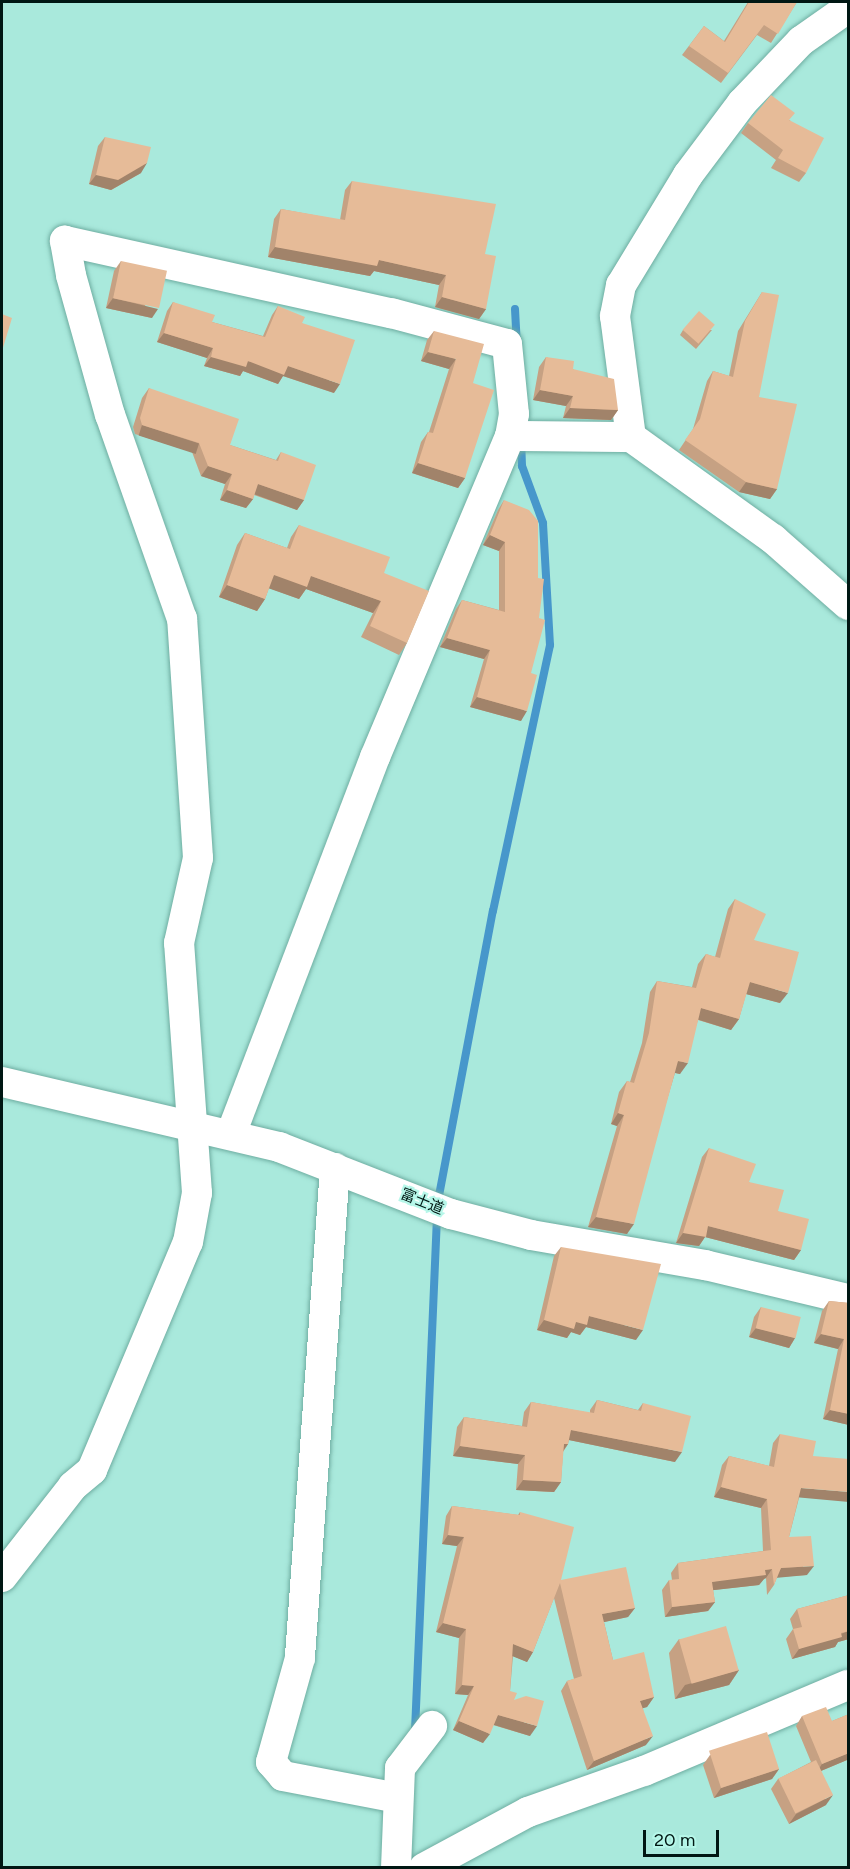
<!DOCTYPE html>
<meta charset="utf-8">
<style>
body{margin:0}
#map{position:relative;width:850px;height:1869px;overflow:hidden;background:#a9e9dc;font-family:Figtree,"Noto Sans JP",sans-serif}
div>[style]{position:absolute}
.stream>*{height:8px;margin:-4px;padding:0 4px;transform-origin:4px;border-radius:4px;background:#4797cb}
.roads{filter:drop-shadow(0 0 2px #6eada1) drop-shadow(0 0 2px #6eada1)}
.minor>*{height:30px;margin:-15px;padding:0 15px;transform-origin:15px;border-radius:15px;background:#fff}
.wall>*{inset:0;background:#c6a183}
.shaded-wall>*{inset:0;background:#a1836a;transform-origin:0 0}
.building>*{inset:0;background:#e6bb98;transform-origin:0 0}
span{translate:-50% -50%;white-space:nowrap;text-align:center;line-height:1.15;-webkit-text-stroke:4.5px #b6f7e9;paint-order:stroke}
.street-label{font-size:15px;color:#001713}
.frame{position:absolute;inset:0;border:3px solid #001713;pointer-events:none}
.scale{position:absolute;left:643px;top:1830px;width:76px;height:27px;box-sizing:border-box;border:3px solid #001713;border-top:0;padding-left:8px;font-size:18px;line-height:21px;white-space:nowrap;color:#001713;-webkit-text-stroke:4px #b6f7e9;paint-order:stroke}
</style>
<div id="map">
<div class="stream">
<div style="left:515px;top:309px;width:34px;rotate:87deg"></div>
<div style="left:438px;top:1201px;width:295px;rotate:-79.3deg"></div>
<div style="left:493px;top:911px;width:272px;rotate:-77.9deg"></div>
<div style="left:550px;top:645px;width:122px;rotate:-93.3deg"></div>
<div style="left:543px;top:523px;width:61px;rotate:-110.2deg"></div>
<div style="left:522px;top:466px;width:24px;rotate:-92deg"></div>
<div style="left:415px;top:1731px;width:515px;rotate:-87.55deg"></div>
</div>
<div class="roads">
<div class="minor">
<div style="left:848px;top:8px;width:57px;rotate:144.9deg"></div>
<div style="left:801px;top:41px;width:86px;rotate:133.6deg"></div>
<div style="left:742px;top:103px;width:90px;rotate:126.9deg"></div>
<div style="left:688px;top:175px;width:129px;rotate:121.3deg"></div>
<div style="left:621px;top:285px;width:32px;rotate:101deg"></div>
<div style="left:615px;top:316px;width:122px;rotate:82.5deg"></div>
<div style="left:631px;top:437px;width:175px;rotate:35.7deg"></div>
<div style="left:773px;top:539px;width:100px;rotate:41.3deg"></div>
<div style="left:510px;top:436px;width:121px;rotate:0.5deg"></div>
<div style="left:2px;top:1082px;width:285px;rotate:13.2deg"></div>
<div style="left:279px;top:1147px;width:185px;rotate:21.3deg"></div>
<div style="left:451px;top:1214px;width:83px;rotate:14.7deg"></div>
<div style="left:531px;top:1235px;width:177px;rotate:9.8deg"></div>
<div style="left:705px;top:1265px;width:147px;rotate:13.4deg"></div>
<div style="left:335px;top:1168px;width:491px;rotate:94.1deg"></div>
<div style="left:300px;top:1658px;width:108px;rotate:105.6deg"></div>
<div style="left:271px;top:1762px;width:18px;rotate:49deg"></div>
<div style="left:283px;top:1776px;width:117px;rotate:10.8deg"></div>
<div style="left:2px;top:1577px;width:115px;rotate:-52deg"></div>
<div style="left:73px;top:1486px;width:25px;rotate:-40deg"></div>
<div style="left:92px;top:1470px;width:247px;rotate:-67.2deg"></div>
<div style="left:188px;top:1242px;width:50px;rotate:-79.6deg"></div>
<div style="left:197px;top:1193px;width:251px;rotate:-94.1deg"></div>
<div style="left:179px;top:943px;width:87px;rotate:-77.4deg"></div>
<div style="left:198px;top:858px;width:240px;rotate:-93.8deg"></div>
<div style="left:182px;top:619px;width:216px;rotate:-109.4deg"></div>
<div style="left:110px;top:415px;width:145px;rotate:-105.6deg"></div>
<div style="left:71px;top:275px;width:35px;rotate:-100deg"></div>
<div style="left:65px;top:241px;width:334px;rotate:12.5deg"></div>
<div style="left:391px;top:313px;width:120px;rotate:15deg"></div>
<div style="left:507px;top:344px;width:70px;rotate:84.3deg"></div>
<div style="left:514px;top:414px;width:22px;rotate:100deg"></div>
<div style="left:510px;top:436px;width:348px;rotate:112.8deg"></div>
<div style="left:375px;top:757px;width:404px;rotate:110.9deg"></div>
<div style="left:396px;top:1868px;width:100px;rotate:-87.7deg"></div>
<div style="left:400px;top:1768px;width:53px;rotate:-52.7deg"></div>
<div style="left:424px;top:1868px;width:118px;rotate:-28.3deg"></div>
<div style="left:528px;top:1812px;width:123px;rotate:-19.5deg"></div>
<div style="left:644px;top:1771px;width:221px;rotate:-22.9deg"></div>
</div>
</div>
<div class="wall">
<div style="clip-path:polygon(748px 2px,797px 2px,771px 43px,757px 35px,721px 83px,682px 55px,704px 26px,724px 41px)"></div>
<div style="clip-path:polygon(790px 120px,806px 173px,799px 182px,771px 168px,776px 160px,741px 133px,748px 123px)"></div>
<div style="clip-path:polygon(105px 137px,141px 173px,111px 190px,89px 184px,98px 146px)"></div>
<div style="clip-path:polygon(352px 181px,485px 254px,486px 309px,479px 319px,435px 307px,439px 285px,374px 271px,370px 276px,268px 257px,274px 219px,281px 209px,340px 220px,345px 190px)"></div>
<div style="clip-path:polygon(121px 261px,152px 318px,106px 308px,114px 271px)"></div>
<div style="clip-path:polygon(762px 292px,759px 397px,777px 489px,770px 499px,739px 492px,679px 450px,693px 429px,707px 381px,713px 371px,729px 376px,738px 331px)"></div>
<div style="clip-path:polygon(173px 302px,212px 322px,263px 336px,272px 315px,278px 306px,302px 323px,334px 393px,283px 376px,278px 384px,243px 371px,240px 376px,204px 366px,207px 358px,157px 342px,167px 311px)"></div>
<div style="clip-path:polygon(683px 330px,712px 330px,696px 349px,680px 335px)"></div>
<div style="clip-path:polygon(434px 331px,473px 383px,465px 478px,458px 488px,412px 473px,421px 442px,428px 432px,429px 432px,449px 369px,421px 361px,427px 340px)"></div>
<div style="clip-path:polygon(546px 357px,573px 369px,618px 410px,611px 420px,563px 418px,566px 406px,533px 400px,539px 367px)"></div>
<div style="clip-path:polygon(149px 388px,230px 445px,276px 460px,281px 452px,304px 500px,297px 510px,254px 495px,253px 499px,246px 508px,220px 500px,225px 484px,201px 476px,192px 452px,135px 434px,133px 427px,142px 398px)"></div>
<div style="clip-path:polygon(504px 500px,531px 673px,521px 721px,470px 707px,484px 659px,440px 647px,456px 609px,462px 600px,499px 610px,499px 551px,483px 545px,498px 510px)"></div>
<div style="clip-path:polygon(299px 525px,384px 573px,407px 643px,399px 655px,361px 637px,373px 613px,306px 589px,299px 599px,269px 588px,265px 599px,257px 611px,219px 597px,237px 545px,245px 533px,287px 548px,291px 537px)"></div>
<div style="clip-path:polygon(735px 899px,754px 940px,780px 1003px,746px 994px,739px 1019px,731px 1030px,698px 1020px,680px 1074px,675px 1073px,627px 1234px,588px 1227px,617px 1126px,611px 1124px,619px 1092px,627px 1081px,630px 1082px,642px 1043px,650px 992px,657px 981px,692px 987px,698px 964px,706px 954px,715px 957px,728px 909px)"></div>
<div style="clip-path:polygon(709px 1148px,749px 1182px,778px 1211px,801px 1250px,794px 1260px,705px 1237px,699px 1246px,676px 1243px,702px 1157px)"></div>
<div style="clip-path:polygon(561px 1247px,636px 1340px,586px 1327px,580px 1335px,571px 1332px,567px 1338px,537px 1330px,554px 1256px)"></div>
<div style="clip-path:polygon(829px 1301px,849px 1303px,849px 1425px,823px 1419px,838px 1349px,814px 1343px,822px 1311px)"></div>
<div style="clip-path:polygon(761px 1307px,795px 1338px,789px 1348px,749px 1337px,754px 1317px)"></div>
<div style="clip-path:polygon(597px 1400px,638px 1410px,643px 1403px,675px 1462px,569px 1440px,568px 1444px,563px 1452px,561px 1482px,554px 1492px,516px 1490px,518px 1464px,453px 1456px,457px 1427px,464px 1417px,522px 1426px,524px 1412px,531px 1402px,590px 1413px,590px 1410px)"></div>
<div style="clip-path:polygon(780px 1434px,799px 1498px,789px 1537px,807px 1575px,777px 1577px,774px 1585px,767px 1595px,766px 1578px,764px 1579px,759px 1585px,713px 1590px,715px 1602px,708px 1611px,665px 1617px,662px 1590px,669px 1580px,672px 1580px,671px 1573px,678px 1563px,763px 1551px,761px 1508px,714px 1497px,722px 1465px,729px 1456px,769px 1466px,773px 1443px)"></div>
<div style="clip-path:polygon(452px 1506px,518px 1515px,520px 1512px,561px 1580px,635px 1608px,628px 1617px,604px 1622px,613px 1660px,654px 1697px,647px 1707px,643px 1708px,646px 1745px,587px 1770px,561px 1691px,567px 1681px,574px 1679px,554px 1598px,533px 1652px,527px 1662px,513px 1656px,510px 1691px,530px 1736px,493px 1725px,483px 1743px,453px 1730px,468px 1695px,455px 1694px,459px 1638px,436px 1632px,457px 1546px,442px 1544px,446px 1516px)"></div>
<div style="clip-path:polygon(849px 1595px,849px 1639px,838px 1642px,835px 1647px,792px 1659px,786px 1639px,793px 1629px,790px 1619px,797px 1609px)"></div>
<div style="clip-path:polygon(679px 1639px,739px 1670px,729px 1685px,675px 1699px,669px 1653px)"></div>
<div style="clip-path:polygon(849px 1714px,849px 1763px,847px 1760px,821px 1771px,826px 1805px,789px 1824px,771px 1789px,778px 1779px,811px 1762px,796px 1726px,802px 1716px,832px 1721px)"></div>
<div style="clip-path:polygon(710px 1755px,779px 1769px,772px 1779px,714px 1798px,703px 1765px)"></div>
</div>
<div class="shaded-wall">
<div style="clip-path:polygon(147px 163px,141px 173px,111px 190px,89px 184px,96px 175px)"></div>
<div style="clip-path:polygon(275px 247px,379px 260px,446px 275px,439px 285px,374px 271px,370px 276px,268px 257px)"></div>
<div style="clip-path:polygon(442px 297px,486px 309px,479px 319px,435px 307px)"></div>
<div style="clip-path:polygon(113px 298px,158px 309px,152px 318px,106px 308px)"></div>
<div style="clip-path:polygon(164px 333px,213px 348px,207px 358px,157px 342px)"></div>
<div style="clip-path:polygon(428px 352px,456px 359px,449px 369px,421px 361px)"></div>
<div style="clip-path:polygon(211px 357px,288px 366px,340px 384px,334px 393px,283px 376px,278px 384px,243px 371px,240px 376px,204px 366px)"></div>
<div style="clip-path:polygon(540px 390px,573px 396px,566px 406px,533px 400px)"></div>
<div style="clip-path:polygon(570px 408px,618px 410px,611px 420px,563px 418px)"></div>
<div style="left:142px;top:425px;width:60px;height:11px;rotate:18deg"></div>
<div style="clip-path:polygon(418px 463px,465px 478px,458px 488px,412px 473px)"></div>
<div style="clip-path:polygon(208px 466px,232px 474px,225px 484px,201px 476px)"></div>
<div style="clip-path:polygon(746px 482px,777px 489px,770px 499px,739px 492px)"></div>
<div style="clip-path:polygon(258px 484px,304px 500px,297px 510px,251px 493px)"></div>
<div style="clip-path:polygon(227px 490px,253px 499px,246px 508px,220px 500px)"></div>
<div style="clip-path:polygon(490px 535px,505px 542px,499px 551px,483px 545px)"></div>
<div style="clip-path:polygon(274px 575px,311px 576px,381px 601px,373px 613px,306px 589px,299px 599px,265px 587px)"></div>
<div style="clip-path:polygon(227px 585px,265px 599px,257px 611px,219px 597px)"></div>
<div style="clip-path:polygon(447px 638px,490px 650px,484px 659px,440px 647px)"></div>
<div style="clip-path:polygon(477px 697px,527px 711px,521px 721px,470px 707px)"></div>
<div style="clip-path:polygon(750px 982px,788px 993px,780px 1003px,742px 993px)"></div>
<div style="clip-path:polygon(701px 1008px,739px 1019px,731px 1030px,693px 1018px)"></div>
<div style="clip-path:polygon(678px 1061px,688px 1063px,680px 1074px,671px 1072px)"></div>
<div style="clip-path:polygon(618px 1113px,624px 1115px,617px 1126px,611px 1124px)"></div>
<div style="clip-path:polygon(596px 1217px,634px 1224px,627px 1234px,588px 1227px)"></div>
<div style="clip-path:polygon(708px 1226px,801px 1250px,794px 1260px,705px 1237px,699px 1246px,676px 1243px,683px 1233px)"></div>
<div style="clip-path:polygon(589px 1316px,643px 1330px,636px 1340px,586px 1327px,580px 1335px,571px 1332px,567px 1338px,537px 1330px,544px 1320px)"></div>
<div style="clip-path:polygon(756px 1328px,795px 1338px,789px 1348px,749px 1337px)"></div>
<div style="clip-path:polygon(821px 1334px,844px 1339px,838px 1349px,814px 1343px)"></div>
<div style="clip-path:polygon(830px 1410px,849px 1414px,849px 1425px,823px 1419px)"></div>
<div style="clip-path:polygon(571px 1430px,682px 1452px,675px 1462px,564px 1439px)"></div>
<div style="clip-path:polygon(564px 1444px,568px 1444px,561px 1454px)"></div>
<div style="clip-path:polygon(460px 1446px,525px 1455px,518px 1464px,453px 1456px)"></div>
<div style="clip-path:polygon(523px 1480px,561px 1482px,554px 1492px,516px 1490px)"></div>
<div style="clip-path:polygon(721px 1487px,767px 1499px,761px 1508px,714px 1497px)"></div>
<div style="clip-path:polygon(801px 1488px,849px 1492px,849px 1502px,794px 1497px)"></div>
<div style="clip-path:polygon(448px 1535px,464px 1537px,457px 1546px,442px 1544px)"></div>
<div style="clip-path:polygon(814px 1566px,807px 1575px,775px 1578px,781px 1568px)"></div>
<div style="clip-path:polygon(772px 1569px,766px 1578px,764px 1579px,759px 1585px,706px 1591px,712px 1582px,765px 1570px)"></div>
<div style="clip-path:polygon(715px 1602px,708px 1611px,665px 1617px,672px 1607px)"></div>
<div style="clip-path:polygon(635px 1608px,628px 1617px,595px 1624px,602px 1614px)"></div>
<div style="clip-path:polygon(443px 1623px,466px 1629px,459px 1638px,436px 1632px)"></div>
<div style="clip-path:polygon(849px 1631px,849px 1639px,838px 1642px,835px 1647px,792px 1659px,799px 1649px)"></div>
<div style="clip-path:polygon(513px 1644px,533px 1652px,527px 1662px,507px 1654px)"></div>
<div style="clip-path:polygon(739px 1670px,729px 1685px,675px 1699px,685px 1685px)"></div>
<div style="clip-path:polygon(462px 1685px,474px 1686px,468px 1695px,455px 1694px)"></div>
<div style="clip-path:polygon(654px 1697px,647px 1707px,633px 1711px,640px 1701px)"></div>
<div style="clip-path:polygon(498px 1715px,537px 1726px,530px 1736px,491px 1724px)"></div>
<div style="clip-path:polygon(459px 1721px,490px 1734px,483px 1743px,453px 1730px)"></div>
<div style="clip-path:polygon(653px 1736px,646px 1745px,587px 1770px,594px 1761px)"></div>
<div style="clip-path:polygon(849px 1753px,849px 1758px,847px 1760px,816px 1773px,822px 1764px)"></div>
<div style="clip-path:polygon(779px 1769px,772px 1779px,714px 1798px,721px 1788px)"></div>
<div style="clip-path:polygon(833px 1795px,826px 1805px,789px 1824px,796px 1814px)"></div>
</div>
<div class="building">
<div style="clip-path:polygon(749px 2px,797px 2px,778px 34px,764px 25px,728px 73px,689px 46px,704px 26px,725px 42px)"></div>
<div style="clip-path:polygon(771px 95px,795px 113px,789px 120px,824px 138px,806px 173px,778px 158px,783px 150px,748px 123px)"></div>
<div style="clip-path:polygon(105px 137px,151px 147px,147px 163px,118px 180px,96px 175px)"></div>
<div style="clip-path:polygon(352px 181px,496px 204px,485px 254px,496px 256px,486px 309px,442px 297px,446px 275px,379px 260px,377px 266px,275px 247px,281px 209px,345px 220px)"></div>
<div style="left:121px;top:261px;width:47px;height:38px;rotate:12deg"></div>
<div style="clip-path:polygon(762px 292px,779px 295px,759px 397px,797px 404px,777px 489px,746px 482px,685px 440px,700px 419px,713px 371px,733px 377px,745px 321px)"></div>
<div style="clip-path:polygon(173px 302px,215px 315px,212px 322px,265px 337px,278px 306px,305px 317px,302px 323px,355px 340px,340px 384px,288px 366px,284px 375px,248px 361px,246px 367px,211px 357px,213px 348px,164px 333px)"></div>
<div style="left:699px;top:311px;width:21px;height:25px;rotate:41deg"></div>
<div style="clip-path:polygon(2px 314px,12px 318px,2px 351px)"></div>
<div style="clip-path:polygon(434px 331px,484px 344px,473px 383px,494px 390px,465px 478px,418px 463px,428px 432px,433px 433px,456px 359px,428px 352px)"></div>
<div style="clip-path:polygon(546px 357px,574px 361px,573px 369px,614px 379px,618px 410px,570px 408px,573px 396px,540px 390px)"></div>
<div style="clip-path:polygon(149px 388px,239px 419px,230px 445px,278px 461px,281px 452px,316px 465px,304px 500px,258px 484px,253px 499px,227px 490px,232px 474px,208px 466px,199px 443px,142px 425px,140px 418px)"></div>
<div style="clip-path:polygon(504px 500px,529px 510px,538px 521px,538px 578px,544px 579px,539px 618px,545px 620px,531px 673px,537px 675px,527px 711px,477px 697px,490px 650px,447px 638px,462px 600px,505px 612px,505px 542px,490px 535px)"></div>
<div style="clip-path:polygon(299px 525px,390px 557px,384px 573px,429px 591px,407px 643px,370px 626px,381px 601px,311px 576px,307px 587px,274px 575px,265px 599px,227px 585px,245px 533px,290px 549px)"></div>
<div style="clip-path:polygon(735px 899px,766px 914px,754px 940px,799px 952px,788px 993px,750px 982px,739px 1019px,701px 1008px,688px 1063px,678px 1061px,634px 1224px,596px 1217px,624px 1115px,618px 1113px,627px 1081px,634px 1083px,649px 1033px,657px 981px,696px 988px,706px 954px,720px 958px)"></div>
<div style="clip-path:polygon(709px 1148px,756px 1164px,749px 1182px,784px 1190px,778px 1211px,809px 1219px,801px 1250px,708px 1226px,706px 1237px,683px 1233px)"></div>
<div style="clip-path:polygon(561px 1247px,661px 1264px,643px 1330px,589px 1316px,587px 1325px,576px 1322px,574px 1329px,544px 1320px)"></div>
<div style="clip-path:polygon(829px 1301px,849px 1303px,849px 1414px,830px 1410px,844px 1339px,821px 1334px)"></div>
<div style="left:761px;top:1307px;width:41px;height:22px;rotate:14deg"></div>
<div style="clip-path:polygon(597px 1400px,641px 1411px,643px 1403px,691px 1416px,682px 1452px,571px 1430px,568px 1444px,564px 1444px,561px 1482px,523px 1480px,525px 1455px,460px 1446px,464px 1417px,527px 1427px,531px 1402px,594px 1413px)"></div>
<div style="clip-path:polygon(780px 1434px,816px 1441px,813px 1456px,849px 1459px,849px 1492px,801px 1488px,789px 1537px,811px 1536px,814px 1566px,781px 1568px,774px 1585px,772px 1569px,765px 1570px,766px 1575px,712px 1582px,715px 1602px,672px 1607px,669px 1580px,679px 1579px,678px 1563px,771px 1550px,767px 1499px,721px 1487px,729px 1456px,774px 1467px)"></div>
<div style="clip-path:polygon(452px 1506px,520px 1515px,520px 1512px,574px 1527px,561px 1580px,626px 1567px,635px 1608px,602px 1614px,613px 1660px,644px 1652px,654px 1697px,640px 1701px,653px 1736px,594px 1761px,567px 1681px,582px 1676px,560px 1583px,533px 1652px,513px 1644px,510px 1691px,517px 1693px,514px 1700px,526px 1696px,544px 1701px,537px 1726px,498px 1715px,490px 1734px,459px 1721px,474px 1686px,462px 1685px,466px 1629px,443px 1623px,464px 1537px,448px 1535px)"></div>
<div style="clip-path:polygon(849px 1595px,849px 1631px,841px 1633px,842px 1637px,799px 1649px,793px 1629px,802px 1627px,797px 1609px)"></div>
<div style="left:726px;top:1626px;width:46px;height:49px;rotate:74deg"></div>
<div style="clip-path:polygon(826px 1707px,832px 1721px,849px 1714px,849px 1753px,822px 1764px,802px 1716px)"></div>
<div style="left:767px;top:1732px;width:39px;height:61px;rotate:72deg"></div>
<div style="left:816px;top:1760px;width:39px;height:42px;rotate:64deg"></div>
</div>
<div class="street-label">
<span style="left:422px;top:1202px;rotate:22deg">富士道</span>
</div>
<div class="frame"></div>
<div class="scale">20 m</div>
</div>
